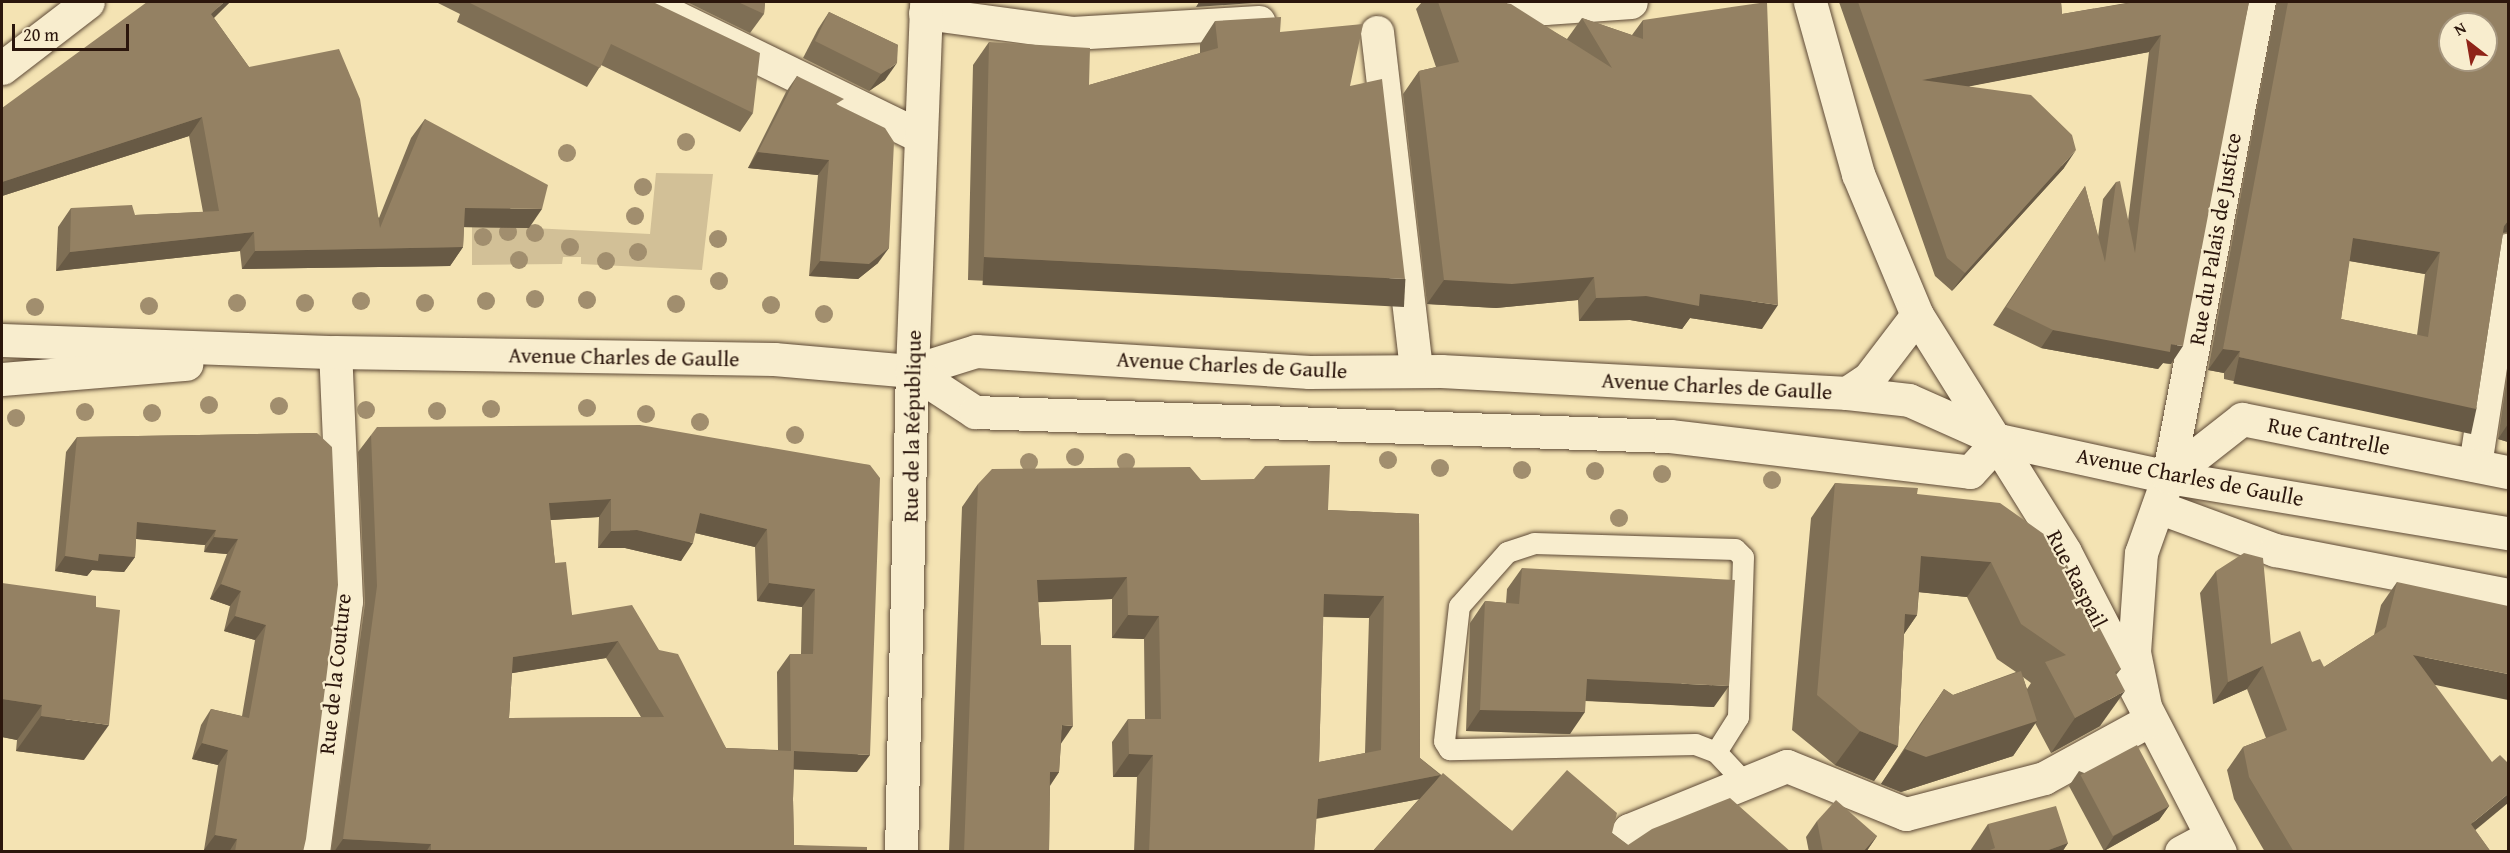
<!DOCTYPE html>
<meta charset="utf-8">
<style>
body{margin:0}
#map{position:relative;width:2510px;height:853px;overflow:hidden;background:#f4e3b3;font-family:"Gentium Book Plus",serif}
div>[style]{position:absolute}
.green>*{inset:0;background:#d2c097}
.roads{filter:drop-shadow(0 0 2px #5d4936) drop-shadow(0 0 2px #5d4936)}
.lane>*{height:21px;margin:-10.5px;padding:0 10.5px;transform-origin:10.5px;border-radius:10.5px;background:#f8edce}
.street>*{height:33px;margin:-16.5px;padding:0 16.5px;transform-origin:16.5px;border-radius:16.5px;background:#f8edce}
.secondary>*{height:33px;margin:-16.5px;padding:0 16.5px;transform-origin:16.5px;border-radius:16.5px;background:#f8edce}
.trees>*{width:18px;height:18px;margin:-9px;border-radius:50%;background:#a18e6e}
.wall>*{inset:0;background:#7f6f55}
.shaded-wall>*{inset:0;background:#685a45;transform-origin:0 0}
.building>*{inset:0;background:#948163;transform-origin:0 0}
span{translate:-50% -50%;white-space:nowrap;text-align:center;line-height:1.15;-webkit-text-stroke:4.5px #f8edce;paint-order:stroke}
.street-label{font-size:22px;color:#2b160c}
.frame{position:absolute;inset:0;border:3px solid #2b160c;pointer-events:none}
.north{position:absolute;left:2438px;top:12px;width:60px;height:60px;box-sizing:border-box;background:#f8edce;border:2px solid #a69780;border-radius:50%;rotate:329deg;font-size:16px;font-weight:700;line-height:24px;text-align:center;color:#2b160c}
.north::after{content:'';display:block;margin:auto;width:21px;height:27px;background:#8f2418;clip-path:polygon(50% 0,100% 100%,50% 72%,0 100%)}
.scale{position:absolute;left:12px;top:24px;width:117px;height:27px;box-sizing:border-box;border:3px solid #2b160c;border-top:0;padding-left:8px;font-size:18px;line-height:21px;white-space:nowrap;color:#2b160c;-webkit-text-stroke:4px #f8edce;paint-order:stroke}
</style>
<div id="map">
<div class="green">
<div style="clip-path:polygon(656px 173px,713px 174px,702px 270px,581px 264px,581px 257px,563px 257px,562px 264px,472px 265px,472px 225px,650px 234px)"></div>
</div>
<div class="roads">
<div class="lane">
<div style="left:1534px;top:543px;width:201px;rotate:1.7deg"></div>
<div style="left:1735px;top:549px;width:11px;rotate:45deg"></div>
<div style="left:1743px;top:557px;width:160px;rotate:91.8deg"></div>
<div style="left:1738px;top:717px;width:41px;rotate:122.2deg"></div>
<div style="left:1716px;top:752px;width:22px;rotate:-159deg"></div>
<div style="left:1695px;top:744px;width:246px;rotate:178.8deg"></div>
<div style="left:1449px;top:749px;width:9px;rotate:-122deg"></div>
<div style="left:1444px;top:741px;width:136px;rotate:-83.7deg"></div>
<div style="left:1459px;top:606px;width:72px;rotate:-48.4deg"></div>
<div style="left:1507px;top:552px;width:28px;rotate:-18deg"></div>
<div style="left:1716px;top:752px;width:42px;rotate:46.9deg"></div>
</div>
<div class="street">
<div style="left:645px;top:2px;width:306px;rotate:26deg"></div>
<div style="left:1523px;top:2px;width:23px;rotate:15deg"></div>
<div style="left:1545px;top:8px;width:86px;rotate:-4deg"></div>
<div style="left:1810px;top:2px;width:179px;rotate:74.4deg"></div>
<div style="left:1858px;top:174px;width:153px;rotate:67.3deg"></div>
<div style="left:1917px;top:315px;width:279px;rotate:58deg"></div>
<div style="left:2065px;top:552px;width:338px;rotate:62.7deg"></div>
<div style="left:925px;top:13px;width:148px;rotate:7.7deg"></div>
<div style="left:1072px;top:33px;width:187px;rotate:-3.4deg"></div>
<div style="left:1377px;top:32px;width:340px;rotate:83.4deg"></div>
<div style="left:1847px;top:393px;width:27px;rotate:-34deg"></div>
<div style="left:1869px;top:378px;width:79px;rotate:-52.7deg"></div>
<div style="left:2475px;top:465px;width:218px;rotate:-81.3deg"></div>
<div style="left:2158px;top:507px;width:125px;rotate:20.2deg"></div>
<div style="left:2275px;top:550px;width:237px;rotate:10.9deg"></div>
<div style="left:313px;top:852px;width:253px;rotate:-82.5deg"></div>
<div style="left:346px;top:601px;width:249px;rotate:-92.5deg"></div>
<div style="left:901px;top:852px;width:481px;rotate:-88.7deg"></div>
<div style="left:1612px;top:852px;width:28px;rotate:-52deg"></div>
<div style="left:1629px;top:830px;width:170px;rotate:-22.1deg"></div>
<div style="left:1787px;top:766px;width:128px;rotate:22deg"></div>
<div style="left:1906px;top:814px;width:143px;rotate:-14.6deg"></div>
<div style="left:2044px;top:778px;width:119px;rotate:-28.7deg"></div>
<div style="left:2148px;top:721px;width:70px;rotate:-101.5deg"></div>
<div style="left:2134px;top:652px;width:99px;rotate:-86deg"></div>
<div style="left:2141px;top:553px;width:81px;rotate:-70.4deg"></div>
<div style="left:2168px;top:477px;width:94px;rotate:-38.1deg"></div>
<div style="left:2242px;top:419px;width:271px;rotate:11.3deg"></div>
<div style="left:2181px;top:852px;width:34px;rotate:-28deg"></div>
</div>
<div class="secondary">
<div style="left:2px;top:68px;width:108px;rotate:-37.5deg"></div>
<div style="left:2px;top:340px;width:333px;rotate:2.1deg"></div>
<div style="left:335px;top:352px;width:439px;rotate:0.9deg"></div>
<div style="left:774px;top:359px;width:139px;rotate:5deg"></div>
<div style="left:912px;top:371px;width:67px;rotate:-17.4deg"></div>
<div style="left:976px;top:351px;width:334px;rotate:3.6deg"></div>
<div style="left:1309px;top:372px;width:132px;rotate:-0.4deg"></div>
<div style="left:1441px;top:371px;width:407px;rotate:3.1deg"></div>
<div style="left:1847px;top:393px;width:62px;rotate:6.4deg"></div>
<div style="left:1909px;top:400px;width:98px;rotate:24deg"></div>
<div style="left:1999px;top:440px;width:173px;rotate:12.3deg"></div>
<div style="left:2168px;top:477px;width:345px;rotate:9.4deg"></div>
<div style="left:912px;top:371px;width:75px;rotate:33.1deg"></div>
<div style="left:975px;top:412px;width:695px;rotate:1.98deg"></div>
<div style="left:1670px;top:436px;width:302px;rotate:6.8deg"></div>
<div style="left:1970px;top:472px;width:43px;rotate:-47.8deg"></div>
<div style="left:912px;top:371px;width:369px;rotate:-87.8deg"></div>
<div style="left:2px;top:379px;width:185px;rotate:-4.7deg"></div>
<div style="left:2168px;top:477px;width:484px;rotate:-79.2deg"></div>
</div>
</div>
<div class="trees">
<div style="left:686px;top:142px"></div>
<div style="left:567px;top:153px"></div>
<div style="left:643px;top:187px"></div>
<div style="left:635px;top:216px"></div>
<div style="left:508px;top:232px"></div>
<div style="left:535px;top:233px"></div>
<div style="left:483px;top:237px"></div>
<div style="left:718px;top:239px"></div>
<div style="left:570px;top:247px"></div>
<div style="left:638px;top:252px"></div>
<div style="left:519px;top:260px"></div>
<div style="left:606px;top:261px"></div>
<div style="left:719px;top:281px"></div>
<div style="left:535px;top:299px"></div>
<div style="left:587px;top:300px"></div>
<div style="left:361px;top:301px"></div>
<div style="left:486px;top:301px"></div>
<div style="left:237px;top:303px"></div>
<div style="left:305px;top:303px"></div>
<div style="left:425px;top:303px"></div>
<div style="left:676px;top:304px"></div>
<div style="left:771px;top:305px"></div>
<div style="left:149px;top:306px"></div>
<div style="left:35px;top:307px"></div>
<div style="left:824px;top:314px"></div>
<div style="left:209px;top:405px"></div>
<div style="left:279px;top:406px"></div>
<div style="left:587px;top:408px"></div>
<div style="left:491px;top:409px"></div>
<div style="left:366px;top:410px"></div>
<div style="left:437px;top:411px"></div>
<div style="left:85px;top:412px"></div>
<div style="left:152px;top:413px"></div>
<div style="left:646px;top:414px"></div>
<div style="left:16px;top:418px"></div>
<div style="left:700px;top:422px"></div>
<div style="left:795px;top:435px"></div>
<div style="left:1075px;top:457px"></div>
<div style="left:1388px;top:460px"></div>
<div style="left:1029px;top:462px"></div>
<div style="left:1126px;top:462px"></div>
<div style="left:1440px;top:468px"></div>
<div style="left:1522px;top:470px"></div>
<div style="left:1595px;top:471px"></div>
<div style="left:1662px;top:474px"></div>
<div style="left:1772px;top:480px"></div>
<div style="left:1619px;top:518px"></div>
</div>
<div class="wall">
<div style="clip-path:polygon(230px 2px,214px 18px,249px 67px,379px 218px,411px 138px,425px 119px,529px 228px,464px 227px,463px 247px,450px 266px,242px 269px,240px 251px,56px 271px,58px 227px,71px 208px,135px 215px,203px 212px,189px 136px,2px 196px,2px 108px)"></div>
<div style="clip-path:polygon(436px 2px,653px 2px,753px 113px,740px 132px,601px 65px,587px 87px,457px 22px,460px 14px)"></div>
<div style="clip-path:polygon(687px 2px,765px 2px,764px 14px,750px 33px)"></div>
<div style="clip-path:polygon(1422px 2px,1500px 2px,1567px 39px,1582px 18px,1632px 35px,1643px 20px,1762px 329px,1690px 318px,1682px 329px,1630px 320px,1579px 321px,1578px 300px,1496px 308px,1427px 304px,1403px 94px,1419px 71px,1436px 67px,1416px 9px)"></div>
<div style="clip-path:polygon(1839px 2px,2061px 2px,2062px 14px,2132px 2px,2249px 2px,2171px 364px,2163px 363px,2158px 369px,2041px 348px,1993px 325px,2085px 186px,2098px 237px,2103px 199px,2116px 182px,2128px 221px,2149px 52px,1969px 86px,2064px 168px,1952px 291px,1935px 276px)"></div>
<div style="clip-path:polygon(evenodd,2277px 2px,2508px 2px,2508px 232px,2503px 233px,2476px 409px,2461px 430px,2224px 379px,2224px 373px,2208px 370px,2277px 2px,2349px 261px,2425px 274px,2417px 335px,2341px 319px,2349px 261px)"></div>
<div style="clip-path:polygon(829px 12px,898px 45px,885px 80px,869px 91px,803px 58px,818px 29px)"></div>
<div style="clip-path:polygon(1215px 21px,1280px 32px,1350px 86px,1389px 301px,968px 280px,973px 65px,989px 42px,1089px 85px,1200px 53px,1200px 44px)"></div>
<div style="clip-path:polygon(797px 76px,839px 106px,878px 263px,858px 279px,809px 276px,818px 175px,748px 168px,786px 92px)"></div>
<div style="clip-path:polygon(2508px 370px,2508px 442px,2498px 439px)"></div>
<div style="clip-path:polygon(317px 433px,303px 852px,210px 852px,204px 850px,218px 765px,192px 759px,201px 725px,211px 709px,242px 716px,255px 640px,224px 631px,230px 606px,210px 599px,227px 554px,204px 552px,205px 545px,136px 539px,135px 557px,124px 572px,92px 570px,87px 576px,55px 571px,66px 452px,77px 437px)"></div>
<div style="clip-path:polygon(evenodd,371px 435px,870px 465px,857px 772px,794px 769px,793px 799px,794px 845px,867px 852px,331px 852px,365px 603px,358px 452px,371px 435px,599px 517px,598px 548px,625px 548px,681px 561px,695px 533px,755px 547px,757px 601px,802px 607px,801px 654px,790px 654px,777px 672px,778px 750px,726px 748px,659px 650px,572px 615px,555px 563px,550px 520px,599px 517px,371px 435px,606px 658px,641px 717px,509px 718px,512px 673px,606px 658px)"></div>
<div style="clip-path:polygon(evenodd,1201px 480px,1328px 510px,1419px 514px,1420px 758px,1512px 831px,1612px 833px,1628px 845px,1791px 852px,1372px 852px,1419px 799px,1316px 819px,1314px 852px,1134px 852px,1137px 777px,1113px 777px,1112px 742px,1128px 719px,1145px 719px,1144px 639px,1112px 638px,1112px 599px,1038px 602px,1041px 645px,1061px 743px,1059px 772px,1050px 786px,1049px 852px,949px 852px,962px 507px,978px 484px,1201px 480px,1323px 617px,1369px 618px,1365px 753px,1319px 762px,1323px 617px)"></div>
<div style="clip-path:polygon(evenodd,1835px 483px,1917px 494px,2121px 669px,2116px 675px,2100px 726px,2051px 753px,2035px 723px,2013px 756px,1901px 792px,1881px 784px,1920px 724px,1944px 689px,1953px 695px,2016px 672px,1997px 659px,1967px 597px,1919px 592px,1917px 615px,1904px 634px,1898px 746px,1874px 781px,1835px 765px,1792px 730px,1811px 518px,1835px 483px,2023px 677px,2031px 683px,2027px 689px,2023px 677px)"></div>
<div style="clip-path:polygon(1522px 568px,1714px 707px,1585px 701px,1570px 734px,1466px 731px,1470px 623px,1485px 601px,1506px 603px,1507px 589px)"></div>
<div style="clip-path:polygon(2216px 571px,2271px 644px,2324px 667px,2374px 635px,2381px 605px,2397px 582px,2435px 685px,2475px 830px,2491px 852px,2265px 852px,2234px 799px,2227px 770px,2243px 747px,2266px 738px,2247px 689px,2213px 704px,2200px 593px)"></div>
<div style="clip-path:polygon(2px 583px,84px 760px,16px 751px,17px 740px,2px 737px)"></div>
<div style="clip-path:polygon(2079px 771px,2169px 806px,2159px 820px,2104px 851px,2069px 786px)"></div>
<div style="clip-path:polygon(1817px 821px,1877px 836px,1866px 852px,1809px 852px,1806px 837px)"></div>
<div style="clip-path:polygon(1988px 824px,2068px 843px,2062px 852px,1970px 852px,1970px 851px)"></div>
</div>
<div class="shaded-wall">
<div style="clip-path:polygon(224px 2px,230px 2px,198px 33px,211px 14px)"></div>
<div style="clip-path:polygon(860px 2px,889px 2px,889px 3px)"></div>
<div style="clip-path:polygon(1199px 2px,1268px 2px,1267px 2px,1196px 7px)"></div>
<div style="clip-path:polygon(2161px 35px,2149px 52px,1909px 98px,1922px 80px)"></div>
<div style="clip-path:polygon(897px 63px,885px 80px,869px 91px,881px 74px)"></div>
<div style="clip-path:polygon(202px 117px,189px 136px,2px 196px,2px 182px)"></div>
<div style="clip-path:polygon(2076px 150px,2064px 168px,1952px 291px,1965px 273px)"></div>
<div style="clip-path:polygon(758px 152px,829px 160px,818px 175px,748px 168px)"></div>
<div style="clip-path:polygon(465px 208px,542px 209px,529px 228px,452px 227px)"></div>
<div style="clip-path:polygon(2508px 221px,2508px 232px,2501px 233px,2489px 247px)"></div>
<div style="clip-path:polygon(254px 232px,240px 251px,56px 271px,70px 252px)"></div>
<div style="clip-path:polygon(2353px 238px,2440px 252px,2425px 274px,2338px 259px)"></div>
<div style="clip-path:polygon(463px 247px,450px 266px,242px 269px,255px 251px)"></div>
<div style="clip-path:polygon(889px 248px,878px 263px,858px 279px,809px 276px,820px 261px)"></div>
<div style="left:984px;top:257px;width:422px;height:28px;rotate:3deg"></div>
<div style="clip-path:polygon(1594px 277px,1578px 300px,1496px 308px,1427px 304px,1444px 280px)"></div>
<div style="clip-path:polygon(1700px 294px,1778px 305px,1762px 329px,1690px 318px,1682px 329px,1630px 320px,1579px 321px,1596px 298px)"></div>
<div style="clip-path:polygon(2053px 330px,2183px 346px,2171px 364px,2163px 363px,2158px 369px,2041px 348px)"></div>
<div style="clip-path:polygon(2223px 349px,2240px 351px,2224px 373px,2208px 370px)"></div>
<div style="left:2239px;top:357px;width:243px;height:27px;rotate:12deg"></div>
<div style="clip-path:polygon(2508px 424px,2508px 442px,2498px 439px)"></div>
<div style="clip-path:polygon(611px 499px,599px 517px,536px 521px,549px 503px)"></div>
<div style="clip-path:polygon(700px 513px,767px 529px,755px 547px,687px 531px)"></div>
<div style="clip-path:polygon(137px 522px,216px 530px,205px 545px,126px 538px)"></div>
<div style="clip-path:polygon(637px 530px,693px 543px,681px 561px,625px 548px,598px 548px,611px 531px)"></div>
<div style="clip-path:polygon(214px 537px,238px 539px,227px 554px,204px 552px)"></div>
<div style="clip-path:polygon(99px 554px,135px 557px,124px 572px,92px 570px,87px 576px,55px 571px,65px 556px)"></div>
<div style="clip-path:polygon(1921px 556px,1991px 562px,1967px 597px,1897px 590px)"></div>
<div style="clip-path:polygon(1127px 577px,1112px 599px,1021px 603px,1037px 580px)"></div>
<div style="clip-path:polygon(769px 583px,815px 589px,802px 607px,757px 601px)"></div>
<div style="clip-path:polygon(221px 584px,241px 591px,230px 606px,210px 599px)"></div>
<div style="clip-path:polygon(1324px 594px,1384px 596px,1369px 618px,1309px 616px)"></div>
<div style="clip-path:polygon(1905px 614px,1917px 615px,1893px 650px)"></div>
<div style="clip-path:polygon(1128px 615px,1159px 616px,1144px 639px,1112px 638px)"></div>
<div style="clip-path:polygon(235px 616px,266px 625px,255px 640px,224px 631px)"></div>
<div style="clip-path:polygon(618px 641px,606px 658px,500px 675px,513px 657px)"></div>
<div style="clip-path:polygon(2413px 655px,2508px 674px,2508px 700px,2397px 677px)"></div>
<div style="clip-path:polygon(2263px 666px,2247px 689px,2213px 704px,2228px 682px)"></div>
<div style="clip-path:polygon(1587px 679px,1729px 686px,1714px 707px,1572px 700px)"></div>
<div style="clip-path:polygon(2125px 691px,2100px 726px,2051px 753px,2075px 718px)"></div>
<div style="clip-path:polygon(2px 699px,42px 705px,17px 740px,2px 737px)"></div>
<div style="clip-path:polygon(1480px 710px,1585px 712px,1570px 734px,1466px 731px)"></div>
<div style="clip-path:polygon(41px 716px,109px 725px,84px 760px,16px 751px)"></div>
<div style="clip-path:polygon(2037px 721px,2013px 756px,1901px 792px,1881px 784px,1905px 749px)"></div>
<div style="clip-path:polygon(1062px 725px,1073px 726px,1058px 748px)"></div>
<div style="clip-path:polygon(1860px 731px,1898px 746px,1874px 781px,1835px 765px)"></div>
<div style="clip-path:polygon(202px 743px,228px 750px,218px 765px,192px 759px)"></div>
<div style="clip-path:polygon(794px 751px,870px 755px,857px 772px,782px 769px)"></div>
<div style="clip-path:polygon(1129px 754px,1153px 755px,1137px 777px,1113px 777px)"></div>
<div style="clip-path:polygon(1050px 772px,1059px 772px,1043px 795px)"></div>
<div style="clip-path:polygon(1440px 775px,1425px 798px,1302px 821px,1318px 799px)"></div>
<div style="clip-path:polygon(2508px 794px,2508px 803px,2455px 847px,2471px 824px)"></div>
<div style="clip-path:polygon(2169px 806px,2159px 820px,2104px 851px,2114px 836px)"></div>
<div style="clip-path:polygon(215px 835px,237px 839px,229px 852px,210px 852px,204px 850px)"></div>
<div style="clip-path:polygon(1877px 836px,1866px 852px,1863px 852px)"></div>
<div style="clip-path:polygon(343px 839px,431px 844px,426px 852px,334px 852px)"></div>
<div style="clip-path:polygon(2068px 843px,2062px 852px,2043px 852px)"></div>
</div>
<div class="building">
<div style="clip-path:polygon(147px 2px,224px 2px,211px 14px,249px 67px,339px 49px,360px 99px,380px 228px,425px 119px,548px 185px,542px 209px,465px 208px,463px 247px,255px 251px,254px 232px,70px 252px,71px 208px,132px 205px,135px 215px,219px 211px,202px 117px,2px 182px,2px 108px)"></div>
<div style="clip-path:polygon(471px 2px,653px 2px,760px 53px,753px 113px,611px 44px,600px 68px,470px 3px)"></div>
<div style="clip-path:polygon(738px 2px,765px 2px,764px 14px)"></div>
<div style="clip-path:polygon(1438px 2px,1500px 2px,1511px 4px,1612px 68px,1582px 18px,1643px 39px,1643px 20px,1767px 2px,1778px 305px,1700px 294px,1699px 306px,1646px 296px,1596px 298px,1594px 277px,1512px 284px,1444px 280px,1419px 71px,1459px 62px)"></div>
<div style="clip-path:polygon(1858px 2px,2061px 2px,2062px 14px,2135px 2px,2249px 2px,2183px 346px,2171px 344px,2170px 352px,2053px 330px,2006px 307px,2085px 186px,2105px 262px,2116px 182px,2120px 181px,2135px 253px,2161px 35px,1922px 80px,2031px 95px,2072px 135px,2076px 150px,1965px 273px,1947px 258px)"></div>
<div style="clip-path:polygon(evenodd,2288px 2px,2508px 2px,2508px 221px,2504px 226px,2476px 409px,2239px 357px,2240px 351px,2223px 349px,2288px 2px,2450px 24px,2486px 24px,2486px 60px,2450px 60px,2450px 24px,2288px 2px,2353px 238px,2440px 252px,2428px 337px,2341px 319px,2353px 238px)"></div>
<div style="clip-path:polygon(829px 12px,898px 45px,897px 63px,881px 74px,815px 41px)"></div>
<div style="clip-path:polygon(1281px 17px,1280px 32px,1363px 24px,1350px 86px,1382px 79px,1405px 279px,984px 257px,989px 42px,1090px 48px,1089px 85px,1218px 48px,1215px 21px)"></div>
<div style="clip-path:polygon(797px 76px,844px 99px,836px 104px,885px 128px,894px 142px,889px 248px,869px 264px,820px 261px,829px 160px,758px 152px)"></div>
<div style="clip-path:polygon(evenodd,640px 425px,870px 465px,880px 478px,870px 755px,794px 751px,793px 799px,794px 845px,867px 847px,867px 852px,431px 852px,431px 844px,343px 839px,377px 586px,371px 435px,377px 427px,640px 425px,611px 499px,611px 531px,637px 530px,693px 543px,700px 513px,767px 529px,769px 583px,815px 589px,813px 654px,790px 654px,791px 751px,726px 748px,678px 654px,659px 650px,632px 605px,572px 615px,566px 562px,555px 563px,549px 503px,611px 499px,640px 425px,618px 641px,664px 717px,509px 718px,513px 657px,618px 641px)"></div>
<div style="clip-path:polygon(317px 433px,332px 447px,338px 585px,306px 839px,303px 852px,235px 852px,237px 839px,215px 835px,228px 750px,202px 743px,211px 709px,249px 718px,266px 625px,235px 616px,241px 591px,221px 584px,238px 539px,214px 537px,216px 530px,137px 522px,135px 557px,99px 554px,98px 561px,65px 556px,77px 437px)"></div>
<div style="clip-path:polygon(evenodd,1330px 465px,1328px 510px,1419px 514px,1420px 758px,1440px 775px,1318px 799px,1314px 852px,1149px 852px,1153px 755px,1129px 754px,1128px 719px,1161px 719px,1159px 616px,1128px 615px,1127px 577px,1037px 580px,1041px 645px,1071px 645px,1073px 726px,1062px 725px,1059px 772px,1050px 772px,1049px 852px,964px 852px,978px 484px,992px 469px,1190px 467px,1201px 480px,1254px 479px,1265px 466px,1330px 465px,1324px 594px,1384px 596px,1381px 750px,1319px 762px,1324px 594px)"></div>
<div style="clip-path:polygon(1835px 483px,1918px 488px,1917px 494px,2000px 503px,2055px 542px,2121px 669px,2115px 672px,2125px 691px,2075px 718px,2045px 662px,2066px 655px,2021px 624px,1991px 562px,1921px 556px,1917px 615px,1905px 614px,1898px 746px,1860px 731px,1817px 695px)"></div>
<div style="clip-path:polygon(2244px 553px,2263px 558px,2271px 644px,2300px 631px,2312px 662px,2320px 659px,2324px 667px,2386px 627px,2397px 582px,2508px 606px,2508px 674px,2413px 655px,2492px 762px,2500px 755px,2508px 763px,2508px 794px,2471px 824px,2491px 852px,2294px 852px,2249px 777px,2243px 747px,2287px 730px,2263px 666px,2228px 682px,2216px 571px)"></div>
<div style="clip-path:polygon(1522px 568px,1735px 580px,1729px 686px,1587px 679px,1585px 712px,1480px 710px,1485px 601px,1519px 604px)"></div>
<div style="clip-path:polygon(2px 583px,96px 596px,96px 607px,120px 610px,109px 725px,41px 716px,42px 705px,2px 699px)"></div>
<div style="clip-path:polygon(2021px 671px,2037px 721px,1926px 757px,1905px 749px,1944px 689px,1953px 695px)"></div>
<div style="left:2137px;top:745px;width:69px;height:64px;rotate:62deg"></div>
<div style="clip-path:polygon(1567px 770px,1617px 813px,1612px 833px,1628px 845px,1652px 829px,1730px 798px,1791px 852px,1372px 852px,1443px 773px,1512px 831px)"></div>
<div style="clip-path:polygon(1836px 800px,1877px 836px,1863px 852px,1823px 852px,1817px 821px)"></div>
<div style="clip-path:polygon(2056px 806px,2068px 843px,2043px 852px,1985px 852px,1995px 848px,1988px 824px)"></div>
</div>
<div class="street-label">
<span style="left:2215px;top:239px;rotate:-80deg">Rue du Palais de Justice</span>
<span style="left:624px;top:357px;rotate:1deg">Avenue Charles de Gaulle</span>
<span style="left:1232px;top:365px;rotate:3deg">Avenue Charles de Gaulle</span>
<span style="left:1717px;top:386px;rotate:3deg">Avenue Charles de Gaulle</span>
<span style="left:912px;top:426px;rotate:-89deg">Rue de la République</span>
<span style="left:2329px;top:436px;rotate:11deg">Rue Cantrelle</span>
<span style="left:2190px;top:477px;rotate:11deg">Avenue Charles de Gaulle</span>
<span style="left:2077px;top:579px;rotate:63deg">Rue Raspail</span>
<span style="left:335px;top:674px;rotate:-84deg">Rue de la Couture</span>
</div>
<div class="frame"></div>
<div class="north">N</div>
<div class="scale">20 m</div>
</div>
